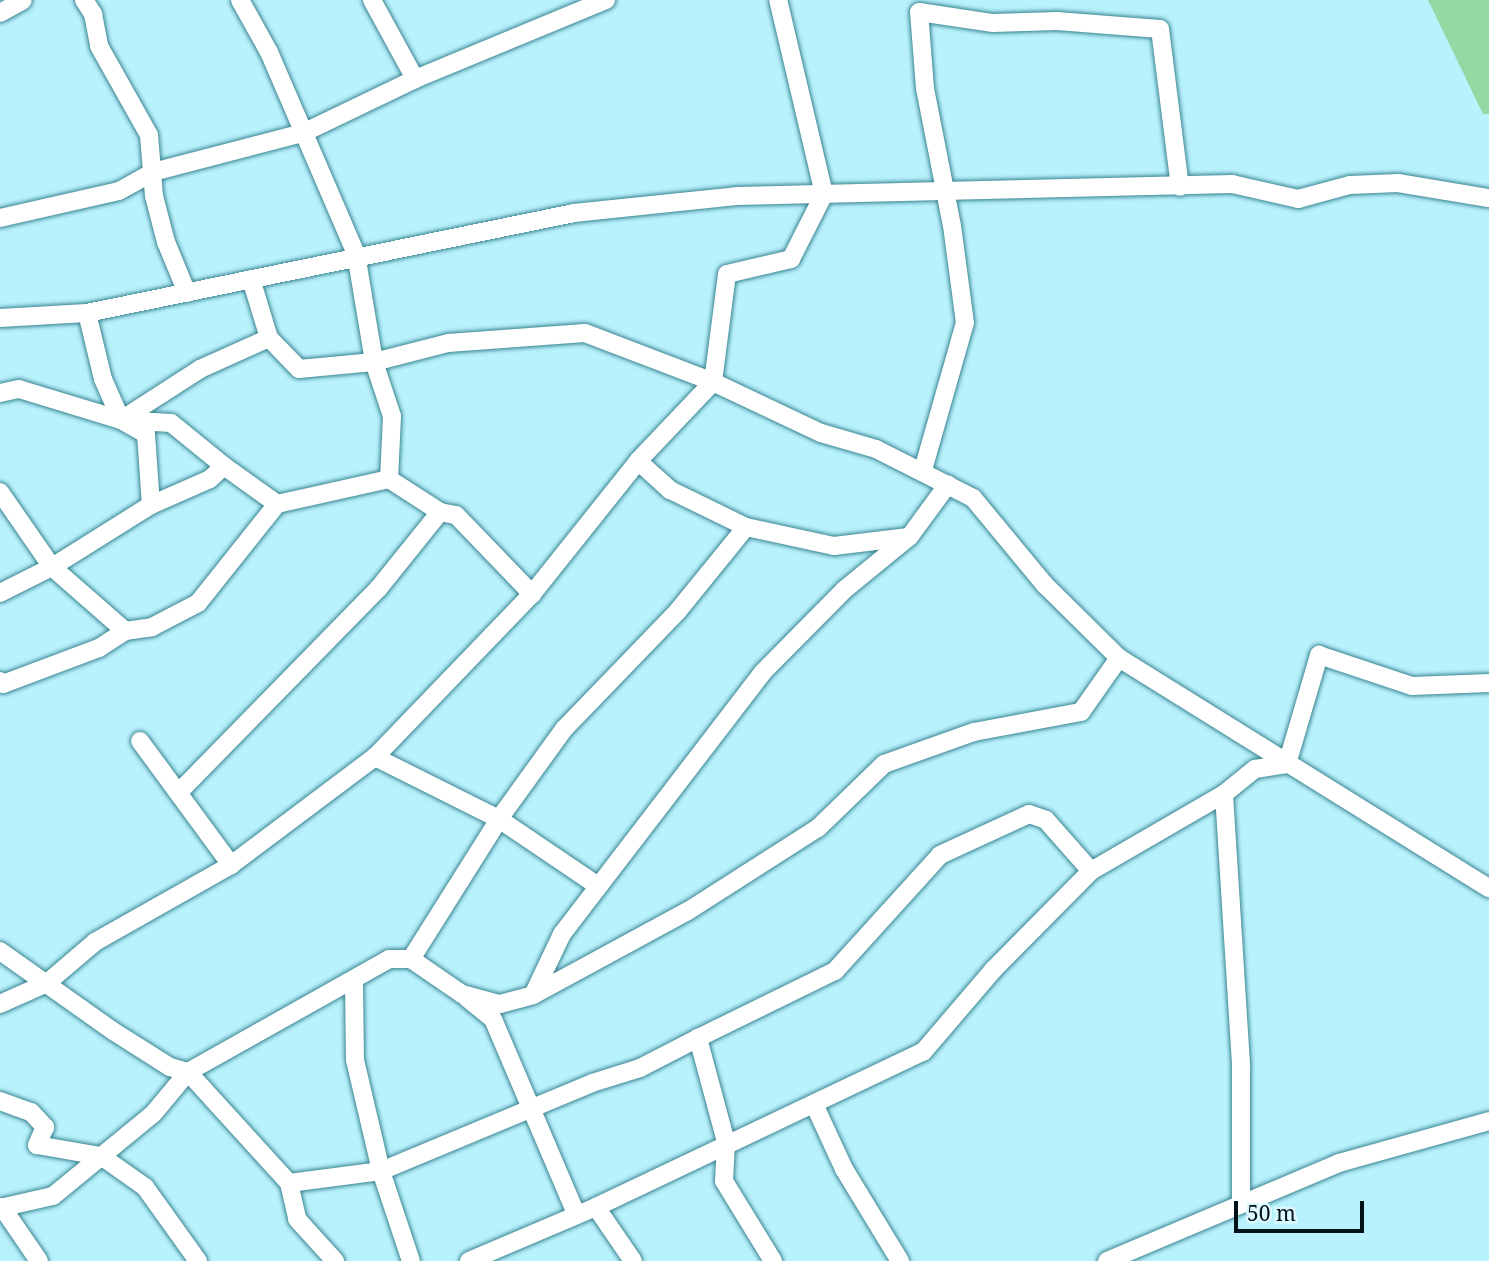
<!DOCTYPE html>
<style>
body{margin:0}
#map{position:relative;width:1489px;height:1261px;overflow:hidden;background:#b8f2fd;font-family:"Noto Serif",serif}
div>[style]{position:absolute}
.green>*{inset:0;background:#94d8a4}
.roads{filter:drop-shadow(0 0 2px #3a8491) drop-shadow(0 0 2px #3a8491)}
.minor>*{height:18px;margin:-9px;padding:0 9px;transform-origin:9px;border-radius:9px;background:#fff}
span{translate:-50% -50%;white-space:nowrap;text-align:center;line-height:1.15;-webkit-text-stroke:7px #ddf9ff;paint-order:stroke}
.scale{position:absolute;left:1234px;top:1201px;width:130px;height:32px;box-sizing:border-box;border:4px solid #001216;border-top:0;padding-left:9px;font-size:21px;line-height:24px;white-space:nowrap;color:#001216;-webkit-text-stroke:5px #ddf9ff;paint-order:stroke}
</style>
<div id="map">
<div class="green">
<div style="clip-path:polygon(1428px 0,1489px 0,1489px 114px,1483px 114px)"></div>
</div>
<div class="roads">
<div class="minor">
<div style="left:84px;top:0;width:17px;rotate:57deg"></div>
<div style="left:93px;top:14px;width:33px;rotate:79deg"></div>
<div style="left:99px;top:46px;width:102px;rotate:60.7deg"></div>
<div style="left:149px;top:135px;width:61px;rotate:85.3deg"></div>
<div style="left:154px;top:196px;width:48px;rotate:75.4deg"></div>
<div style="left:166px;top:242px;width:55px;rotate:67.6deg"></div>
<div style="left:240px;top:0;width:60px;rotate:60.9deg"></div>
<div style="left:269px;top:52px;width:220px;rotate:66.7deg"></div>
<div style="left:356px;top:254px;width:109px;rotate:80.5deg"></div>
<div style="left:374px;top:362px;width:57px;rotate:71.6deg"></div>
<div style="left:392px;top:416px;width:63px;rotate:92.7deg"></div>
<div style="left:372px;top:0;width:90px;rotate:61.4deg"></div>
<div style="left:0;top:13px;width:26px;rotate:-29deg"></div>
<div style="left:0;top:218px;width:122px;rotate:-12.8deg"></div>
<div style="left:119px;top:191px;width:39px;rotate:-29deg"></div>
<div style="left:153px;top:172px;width:155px;rotate:-14.6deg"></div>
<div style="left:303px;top:133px;width:124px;rotate:-25.7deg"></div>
<div style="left:415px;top:79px;width:207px;rotate:-22.5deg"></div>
<div style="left:251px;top:279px;width:62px;rotate:73deg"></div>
<div style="left:269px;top:338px;width:43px;rotate:45.9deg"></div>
<div style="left:299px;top:369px;width:75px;rotate:-5.3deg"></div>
<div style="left:374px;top:362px;width:76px;rotate:-14.4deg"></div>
<div style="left:448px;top:343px;width:137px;rotate:-4.2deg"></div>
<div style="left:585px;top:333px;width:137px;rotate:20.9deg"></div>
<div style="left:713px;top:382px;width:119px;rotate:25.3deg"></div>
<div style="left:821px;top:433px;width:57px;rotate:16.2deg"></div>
<div style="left:876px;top:449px;width:109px;rotate:26.8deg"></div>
<div style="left:973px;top:498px;width:113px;rotate:50.4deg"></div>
<div style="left:1045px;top:585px;width:104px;rotate:44.6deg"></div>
<div style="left:87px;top:313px;width:68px;rotate:76.4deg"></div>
<div style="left:103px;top:379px;width:45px;rotate:66.3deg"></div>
<div style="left:121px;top:420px;width:50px;rotate:3.4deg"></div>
<div style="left:171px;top:423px;width:68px;rotate:39.1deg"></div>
<div style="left:0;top:318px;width:87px;rotate:-3.3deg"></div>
<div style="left:87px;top:313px;width:496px;rotate:-11.6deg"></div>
<div style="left:573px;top:213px;width:165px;rotate:-5.9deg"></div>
<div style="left:737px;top:196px;width:495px;rotate:-1.4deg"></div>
<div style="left:1232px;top:184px;width:68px;rotate:12.8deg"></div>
<div style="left:1298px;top:199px;width:54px;rotate:-15.1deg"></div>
<div style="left:1350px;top:185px;width:48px;rotate:-2.4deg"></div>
<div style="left:1398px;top:183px;width:92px;rotate:9.4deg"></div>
<div style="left:0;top:393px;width:19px;rotate:-12deg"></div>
<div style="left:19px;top:389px;width:107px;rotate:16.9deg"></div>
<div style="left:121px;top:420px;width:94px;rotate:-32.8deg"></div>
<div style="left:200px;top:369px;width:76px;rotate:-24.2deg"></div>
<div style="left:126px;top:423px;width:23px;rotate:29deg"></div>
<div style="left:146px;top:434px;width:71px;rotate:86deg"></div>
<div style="left:923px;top:470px;width:153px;rotate:-74.1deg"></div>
<div style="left:965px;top:323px;width:98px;rotate:-97.6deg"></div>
<div style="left:952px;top:226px;width:141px;rotate:-101.1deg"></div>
<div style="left:925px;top:88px;width:76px;rotate:-94.5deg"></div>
<div style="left:919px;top:12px;width:75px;rotate:8.5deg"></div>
<div style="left:993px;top:23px;width:64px;rotate:-1.8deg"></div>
<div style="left:1057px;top:21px;width:103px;rotate:4.4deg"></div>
<div style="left:1160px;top:29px;width:159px;rotate:82.8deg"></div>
<div style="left:0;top:492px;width:91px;rotate:55.3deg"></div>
<div style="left:52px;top:567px;width:97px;rotate:41.2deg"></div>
<div style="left:746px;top:527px;width:90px;rotate:12.2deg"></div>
<div style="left:834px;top:546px;width:75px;rotate:-6.9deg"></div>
<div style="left:0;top:593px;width:58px;rotate:-26.6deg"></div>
<div style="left:52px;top:567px;width:117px;rotate:-32.1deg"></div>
<div style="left:151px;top:505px;width:64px;rotate:-23.8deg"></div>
<div style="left:210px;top:479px;width:19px;rotate:-43deg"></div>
<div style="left:224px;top:466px;width:65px;rotate:35.6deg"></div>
<div style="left:277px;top:504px;width:115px;rotate:-12.6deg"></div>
<div style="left:389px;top:479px;width:61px;rotate:32.9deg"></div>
<div style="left:0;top:681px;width:4px;rotate:45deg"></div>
<div style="left:3px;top:684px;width:103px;rotate:-20.6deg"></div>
<div style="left:99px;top:648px;width:31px;rotate:-33deg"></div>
<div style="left:125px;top:631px;width:27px;rotate:-8deg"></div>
<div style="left:152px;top:627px;width:52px;rotate:-27.6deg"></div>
<div style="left:198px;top:603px;width:127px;rotate:-51.4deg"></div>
<div style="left:140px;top:741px;width:154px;rotate:53.7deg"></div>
<div style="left:375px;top:757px;width:139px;rotate:26.6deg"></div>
<div style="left:499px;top:819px;width:120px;rotate:34.1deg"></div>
<div style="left:180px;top:791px;width:283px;rotate:-45.6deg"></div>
<div style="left:378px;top:589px;width:99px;rotate:-51.2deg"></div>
<div style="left:440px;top:512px;width:16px;rotate:11deg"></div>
<div style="left:456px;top:515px;width:110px;rotate:46.1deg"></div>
<div style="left:1224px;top:794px;width:275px;rotate:86.4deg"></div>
<div style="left:1241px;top:1068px;width:136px;rotate:90deg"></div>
<div style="left:0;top:951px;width:138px;rotate:35.3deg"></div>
<div style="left:113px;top:1031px;width:67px;rotate:32.3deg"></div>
<div style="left:170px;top:1067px;width:19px;rotate:16deg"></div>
<div style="left:188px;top:1072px;width:150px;rotate:47.7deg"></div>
<div style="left:289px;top:1183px;width:37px;rotate:77deg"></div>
<div style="left:297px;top:1219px;width:57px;rotate:47.9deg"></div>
<div style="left:411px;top:959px;width:62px;rotate:34.5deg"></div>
<div style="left:462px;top:994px;width:39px;rotate:15deg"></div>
<div style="left:500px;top:1004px;width:34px;rotate:-15deg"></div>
<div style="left:533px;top:995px;width:68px;rotate:-64.6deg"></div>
<div style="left:562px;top:934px;width:329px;rotate:-52.5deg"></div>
<div style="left:762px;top:673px;width:117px;rotate:-45.3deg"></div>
<div style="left:844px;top:590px;width:85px;rotate:-39.3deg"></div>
<div style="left:910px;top:536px;width:64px;rotate:-53.8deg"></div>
<div style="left:354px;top:981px;width:79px;rotate:89.3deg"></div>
<div style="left:355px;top:1060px;width:114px;rotate:76.8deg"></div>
<div style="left:381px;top:1171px;width:95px;rotate:71.6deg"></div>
<div style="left:533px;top:995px;width:176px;rotate:-28.5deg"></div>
<div style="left:688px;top:911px;width:154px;rotate:-32.6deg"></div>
<div style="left:818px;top:828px;width:92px;rotate:-44.1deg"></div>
<div style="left:884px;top:764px;width:96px;rotate:-19.6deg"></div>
<div style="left:974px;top:732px;width:109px;rotate:-10.6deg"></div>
<div style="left:1081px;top:712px;width:66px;rotate:-54.9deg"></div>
<div style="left:1119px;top:658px;width:436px;rotate:31.9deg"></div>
<div style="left:467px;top:998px;width:33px;rotate:39deg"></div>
<div style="left:493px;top:1019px;width:212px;rotate:66.9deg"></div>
<div style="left:0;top:1004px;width:51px;rotate:-24.1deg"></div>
<div style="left:47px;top:983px;width:63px;rotate:-40.5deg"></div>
<div style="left:95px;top:942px;width:156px;rotate:-29.5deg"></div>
<div style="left:231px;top:865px;width:180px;rotate:-36.9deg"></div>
<div style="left:375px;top:757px;width:226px;rotate:-46.1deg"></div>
<div style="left:532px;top:594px;width:170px;rotate:-51.4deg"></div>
<div style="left:638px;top:461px;width:109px;rotate:-46.5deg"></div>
<div style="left:713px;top:382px;width:109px;rotate:-82.6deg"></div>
<div style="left:727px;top:274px;width:66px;rotate:-13.2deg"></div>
<div style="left:791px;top:259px;width:73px;rotate:-63.1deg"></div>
<div style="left:824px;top:194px;width:199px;rotate:-103.3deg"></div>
<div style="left:0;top:1101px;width:33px;rotate:20deg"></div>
<div style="left:31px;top:1112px;width:21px;rotate:47deg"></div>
<div style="left:45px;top:1127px;width:20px;rotate:114deg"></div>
<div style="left:37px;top:1145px;width:65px;rotate:9.8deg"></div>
<div style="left:101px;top:1156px;width:54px;rotate:35.2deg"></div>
<div style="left:145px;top:1187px;width:91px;rotate:54.4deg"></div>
<div style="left:814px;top:1104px;width:72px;rotate:65.2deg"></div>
<div style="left:844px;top:1169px;width:108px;rotate:58.7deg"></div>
<div style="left:289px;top:1183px;width:93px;rotate:-7.4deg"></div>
<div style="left:381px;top:1171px;width:229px;rotate:-22.6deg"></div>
<div style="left:592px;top:1083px;width:50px;rotate:-17.4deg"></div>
<div style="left:640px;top:1068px;width:65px;rotate:-27.3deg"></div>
<div style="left:2px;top:1207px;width:65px;rotate:55.6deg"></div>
<div style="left:596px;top:1207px;width:362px;rotate:-25.4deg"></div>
<div style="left:923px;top:1052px;width:108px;rotate:-49.5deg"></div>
<div style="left:993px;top:970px;width:139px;rotate:-45.3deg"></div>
<div style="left:1091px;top:871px;width:154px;rotate:-30.1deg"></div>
<div style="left:1224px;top:794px;width:40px;rotate:-39deg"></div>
<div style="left:1255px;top:769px;width:32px;rotate:-9deg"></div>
<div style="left:1287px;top:764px;width:114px;rotate:-73.6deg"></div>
<div style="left:1319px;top:655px;width:98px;rotate:18.4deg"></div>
<div style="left:1412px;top:686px;width:77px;rotate:-2.2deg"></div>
<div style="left:0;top:1208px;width:54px;rotate:-12.8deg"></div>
<div style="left:53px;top:1196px;width:129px;rotate:-39.4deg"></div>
<div style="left:153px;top:1114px;width:55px;rotate:-50.2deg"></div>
<div style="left:188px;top:1072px;width:231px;rotate:-29.3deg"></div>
<div style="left:389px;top:959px;width:22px"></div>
<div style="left:411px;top:959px;width:165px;rotate:-57.8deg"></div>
<div style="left:499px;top:819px;width:111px;rotate:-54.2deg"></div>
<div style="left:564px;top:729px;width:163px;rotate:-46deg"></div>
<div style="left:677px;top:612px;width:109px;rotate:-50.9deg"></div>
<div style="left:746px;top:527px;width:85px;rotate:-154deg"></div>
<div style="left:670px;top:490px;width:43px;rotate:-137.8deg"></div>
<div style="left:469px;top:1261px;width:138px;rotate:-23deg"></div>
<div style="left:596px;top:1207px;width:65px;rotate:55.6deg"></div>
<div style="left:773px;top:1261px;width:94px;rotate:-121.5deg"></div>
<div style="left:724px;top:1181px;width:39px;rotate:-87deg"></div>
<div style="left:726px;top:1142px;width:108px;rotate:-105.1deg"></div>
<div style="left:698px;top:1038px;width:153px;rotate:-26.1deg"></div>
<div style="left:835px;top:971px;width:156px;rotate:-47.8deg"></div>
<div style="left:940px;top:855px;width:98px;rotate:-24.7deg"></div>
<div style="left:1029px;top:814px;width:18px;rotate:19deg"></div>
<div style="left:1046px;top:820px;width:68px;rotate:48.6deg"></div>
<div style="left:1107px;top:1261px;width:252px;rotate:-22.9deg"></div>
<div style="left:1339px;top:1163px;width:156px;rotate:-15.6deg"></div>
</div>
</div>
<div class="scale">50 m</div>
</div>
